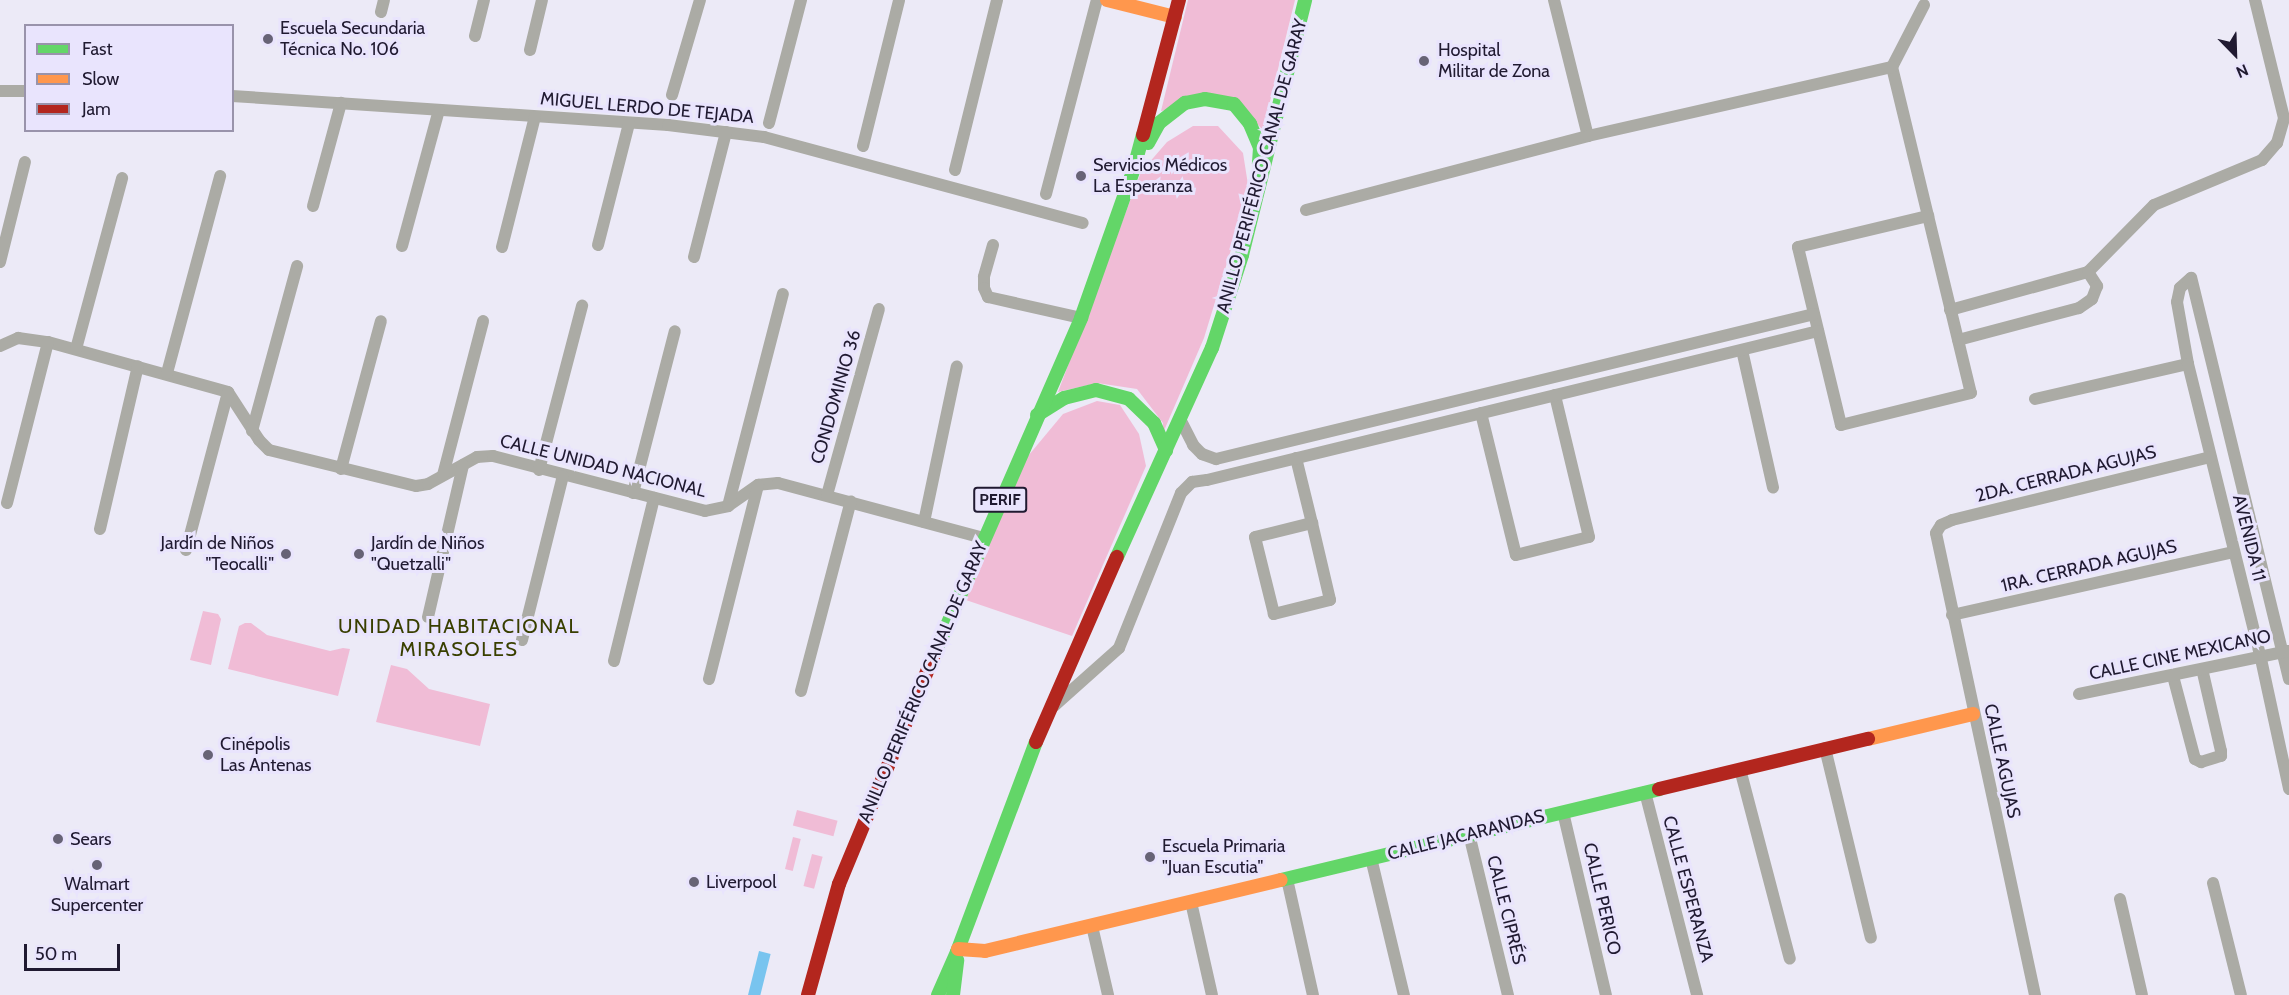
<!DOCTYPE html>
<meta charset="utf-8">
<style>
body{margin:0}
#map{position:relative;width:2289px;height:995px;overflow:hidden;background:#eceaf7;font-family:Cabin,sans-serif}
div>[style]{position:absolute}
.green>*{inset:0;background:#f0bcd6;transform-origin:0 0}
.water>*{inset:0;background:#78c4ef;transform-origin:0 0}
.street>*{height:12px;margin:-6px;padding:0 6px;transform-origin:6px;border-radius:6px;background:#ababa5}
.fast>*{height:14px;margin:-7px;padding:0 7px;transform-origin:7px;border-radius:7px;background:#63d668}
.slow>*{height:14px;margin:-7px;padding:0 7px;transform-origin:7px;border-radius:7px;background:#ff974d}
.jam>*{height:14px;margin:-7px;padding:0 7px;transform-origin:7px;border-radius:7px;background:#b3261e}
.dots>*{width:16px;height:16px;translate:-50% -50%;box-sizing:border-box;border:3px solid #e9e4fd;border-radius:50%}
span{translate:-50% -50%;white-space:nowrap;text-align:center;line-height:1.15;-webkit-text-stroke:6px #e9e4fd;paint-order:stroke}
.shield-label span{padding:2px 4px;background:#e9e4fd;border:2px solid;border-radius:4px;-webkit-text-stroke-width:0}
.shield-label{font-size:16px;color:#201a31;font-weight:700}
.poi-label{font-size:18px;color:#201a31}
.left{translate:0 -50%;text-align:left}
.right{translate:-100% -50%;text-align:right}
.street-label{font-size:18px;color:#201a31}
.neighbourhood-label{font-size:20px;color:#393f00;letter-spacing:1.5px}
.legend{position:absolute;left:24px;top:24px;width:210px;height:108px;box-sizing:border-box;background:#e9e4fd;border:2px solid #9993ab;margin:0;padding:8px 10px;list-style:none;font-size:18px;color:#201a31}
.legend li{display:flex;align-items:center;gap:12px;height:30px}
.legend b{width:30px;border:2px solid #9993ab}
.north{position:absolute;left:2205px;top:24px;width:60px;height:60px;-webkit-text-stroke:4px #e9e4fd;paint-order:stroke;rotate:157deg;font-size:16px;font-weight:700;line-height:24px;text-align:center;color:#201a31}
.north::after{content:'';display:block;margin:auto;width:21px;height:27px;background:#201a31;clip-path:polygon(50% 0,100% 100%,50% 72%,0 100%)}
.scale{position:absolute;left:24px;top:944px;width:96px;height:27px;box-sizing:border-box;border:3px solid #201a31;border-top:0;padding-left:8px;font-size:18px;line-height:21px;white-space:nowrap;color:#201a31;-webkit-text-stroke:4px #e9e4fd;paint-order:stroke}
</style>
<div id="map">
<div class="green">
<div style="clip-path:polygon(1188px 0,1295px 0,1263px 130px,1234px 100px,1161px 111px)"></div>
<div style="clip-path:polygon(1193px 126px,1218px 126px,1243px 153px,1249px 191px,1204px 338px,1163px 433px,1163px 423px,1137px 389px,1097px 383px,1058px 392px,1141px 172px,1167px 142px)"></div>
<div style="clip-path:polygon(1097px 401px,1120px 405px,1139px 434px,1146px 466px,1072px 636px,960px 598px,1009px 479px,1063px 414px)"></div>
<div style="clip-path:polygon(203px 611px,218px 614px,221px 619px,211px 665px,190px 660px)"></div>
<div style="clip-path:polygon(245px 623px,251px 623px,267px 635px,330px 651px,343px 648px,350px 649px,338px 696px,228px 669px,239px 626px)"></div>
<div style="clip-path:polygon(391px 665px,407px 669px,429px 689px,490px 704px,480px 746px,376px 722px)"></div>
<div style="left:797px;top:810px;width:42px;height:16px;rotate:15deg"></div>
<div style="left:793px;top:837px;width:8px;height:33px;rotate:14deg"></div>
<div style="left:812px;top:854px;width:11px;height:33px;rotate:15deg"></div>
</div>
<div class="water">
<div style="left:759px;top:951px;width:12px;height:46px;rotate:14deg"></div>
</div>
<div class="street">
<div style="left:1554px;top:0;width:140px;rotate:76deg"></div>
<div style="left:1924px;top:5px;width:70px;rotate:117.3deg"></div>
<div style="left:1892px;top:67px;width:335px;rotate:76.4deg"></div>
<div style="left:1971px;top:393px;width:134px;rotate:166.2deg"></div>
<div style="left:1841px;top:425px;width:183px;rotate:-103.6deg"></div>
<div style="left:1798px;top:247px;width:134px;rotate:-13.4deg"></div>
<div style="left:381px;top:12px;width:12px;rotate:-76deg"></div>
<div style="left:475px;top:36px;width:37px;rotate:-76deg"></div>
<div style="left:530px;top:50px;width:51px;rotate:-76.5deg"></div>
<div style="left:0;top:91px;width:26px"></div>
<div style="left:672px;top:95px;width:99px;rotate:-73.6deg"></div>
<div style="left:232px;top:96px;width:437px;rotate:3.8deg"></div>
<div style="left:668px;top:125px;width:97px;rotate:7.1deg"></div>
<div style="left:764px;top:137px;width:330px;rotate:15.1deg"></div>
<div style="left:769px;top:123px;width:127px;rotate:-75.4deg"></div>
<div style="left:863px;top:146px;width:150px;rotate:-76.1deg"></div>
<div style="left:955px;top:170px;width:175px;rotate:-76.1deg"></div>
<div style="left:1046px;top:194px;width:201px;rotate:-75.3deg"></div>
<div style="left:313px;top:206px;width:107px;rotate:-74.8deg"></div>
<div style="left:1306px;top:210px;width:292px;rotate:-14.7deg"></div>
<div style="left:1588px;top:136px;width:312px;rotate:-12.8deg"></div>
<div style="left:598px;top:245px;width:126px;rotate:-75.7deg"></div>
<div style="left:993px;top:245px;width:33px;rotate:106deg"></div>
<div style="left:984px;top:277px;width:11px;rotate:90deg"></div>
<div style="left:984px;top:288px;width:10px;rotate:66deg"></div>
<div style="left:988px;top:297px;width:95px;rotate:12.7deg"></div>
<div style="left:402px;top:246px;width:141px;rotate:-74.8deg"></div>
<div style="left:502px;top:247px;width:134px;rotate:-75.8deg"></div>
<div style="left:694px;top:257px;width:129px;rotate:-75.6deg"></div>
<div style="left:0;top:262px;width:103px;rotate:-76deg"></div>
<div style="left:2088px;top:272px;width:94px;rotate:-45.4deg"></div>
<div style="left:2154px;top:205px;width:117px;rotate:-22.6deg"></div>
<div style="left:2262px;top:160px;width:23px;rotate:-49deg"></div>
<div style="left:2277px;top:143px;width:26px;rotate:-74deg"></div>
<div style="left:2284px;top:118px;width:122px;rotate:-103.8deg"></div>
<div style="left:1950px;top:310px;width:143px;rotate:-15.4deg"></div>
<div style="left:2088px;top:272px;width:17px;rotate:57deg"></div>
<div style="left:2097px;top:286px;width:14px;rotate:111deg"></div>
<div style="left:2092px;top:299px;width:16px;rotate:145deg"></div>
<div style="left:2079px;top:308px;width:125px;rotate:165.2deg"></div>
<div style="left:0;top:346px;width:20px;rotate:-24deg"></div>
<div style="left:18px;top:338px;width:30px;rotate:8deg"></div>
<div style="left:48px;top:342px;width:187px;rotate:15.5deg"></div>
<div style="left:228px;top:392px;width:57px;rotate:57.1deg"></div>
<div style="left:259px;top:440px;width:14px;rotate:45deg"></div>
<div style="left:269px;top:450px;width:151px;rotate:13.8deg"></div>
<div style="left:416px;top:486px;width:12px;rotate:-9deg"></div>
<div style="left:428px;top:484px;width:56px;rotate:-28.9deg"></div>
<div style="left:477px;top:457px;width:16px;rotate:-4deg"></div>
<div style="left:493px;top:456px;width:219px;rotate:14.5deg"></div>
<div style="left:705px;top:511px;width:24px;rotate:-12deg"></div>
<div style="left:728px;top:506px;width:37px;rotate:-35deg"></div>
<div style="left:758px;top:485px;width:20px;rotate:-6deg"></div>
<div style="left:778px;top:483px;width:212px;rotate:15deg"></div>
<div style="left:76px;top:349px;width:177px;rotate:-74.9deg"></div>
<div style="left:1742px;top:350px;width:141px;rotate:77.3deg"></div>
<div style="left:167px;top:373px;width:204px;rotate:-74.9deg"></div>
<div style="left:2035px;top:399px;width:157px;rotate:-12.9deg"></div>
<div style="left:1481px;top:413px;width:146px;rotate:76.2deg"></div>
<div style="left:1516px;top:555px;width:75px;rotate:-13.9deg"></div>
<div style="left:1589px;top:537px;width:146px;rotate:-103.5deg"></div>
<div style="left:1180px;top:419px;width:29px;rotate:63deg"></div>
<div style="left:1193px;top:445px;width:13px;rotate:45deg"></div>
<div style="left:1202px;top:454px;width:15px;rotate:20deg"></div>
<div style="left:1216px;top:459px;width:615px;rotate:-13.63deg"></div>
<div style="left:252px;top:431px;width:171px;rotate:-74.7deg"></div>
<div style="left:1296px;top:458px;width:67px;rotate:76.2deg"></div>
<div style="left:1312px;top:523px;width:79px;rotate:76.8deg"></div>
<div style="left:1330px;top:600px;width:58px;rotate:166deg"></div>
<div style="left:1274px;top:614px;width:79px;rotate:-103.9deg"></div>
<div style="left:1255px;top:537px;width:59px;rotate:-13.8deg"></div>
<div style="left:341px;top:469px;width:153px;rotate:-74.9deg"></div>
<div style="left:539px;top:470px;width:170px;rotate:-75.3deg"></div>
<div style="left:443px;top:475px;width:159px;rotate:-75.4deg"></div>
<div style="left:633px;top:493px;width:167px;rotate:-75.5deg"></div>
<div style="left:827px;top:495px;width:193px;rotate:-74.4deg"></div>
<div style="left:7px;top:503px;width:166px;rotate:-75.7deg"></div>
<div style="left:728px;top:506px;width:219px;rotate:-75.5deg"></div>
<div style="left:924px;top:522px;width:159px;rotate:-78.1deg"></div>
<div style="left:100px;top:529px;width:167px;rotate:-76.9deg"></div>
<div style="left:186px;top:550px;width:163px;rotate:-75.1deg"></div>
<div style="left:1952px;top:615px;width:289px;rotate:-12.6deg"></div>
<div style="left:428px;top:617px;width:156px;rotate:-77deg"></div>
<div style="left:522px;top:640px;width:169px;rotate:-76deg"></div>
<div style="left:614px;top:661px;width:168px;rotate:-76.2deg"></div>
<div style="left:2173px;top:676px;width:86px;rotate:75.2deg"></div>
<div style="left:2195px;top:759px;width:7px;rotate:27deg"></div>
<div style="left:2201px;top:762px;width:21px;rotate:-17deg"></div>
<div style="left:2221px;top:756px;width:5px;rotate:-90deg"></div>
<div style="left:2221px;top:751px;width:84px;rotate:-103deg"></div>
<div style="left:709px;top:679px;width:200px;rotate:-75.8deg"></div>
<div style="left:2289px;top:679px;width:413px;rotate:-103.7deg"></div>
<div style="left:2191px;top:278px;width:15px;rotate:138deg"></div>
<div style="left:2180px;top:288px;width:14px;rotate:102deg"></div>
<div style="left:2177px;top:302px;width:63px;rotate:79.9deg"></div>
<div style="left:2188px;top:364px;width:304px;rotate:76.1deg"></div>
<div style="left:2261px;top:659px;width:133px;rotate:77.8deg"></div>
<div style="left:801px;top:691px;width:196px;rotate:-75.3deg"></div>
<div style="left:2079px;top:694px;width:214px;rotate:-11.6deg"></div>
<div style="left:1054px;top:706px;width:87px;rotate:-41.7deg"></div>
<div style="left:1119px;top:648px;width:167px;rotate:-68.2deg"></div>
<div style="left:1181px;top:493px;width:16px;rotate:-45deg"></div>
<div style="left:1192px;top:482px;width:15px;rotate:-8deg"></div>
<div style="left:1207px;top:480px;width:629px;rotate:-13.7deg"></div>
<div style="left:1825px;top:748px;width:195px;rotate:76.4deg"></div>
<div style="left:1740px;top:769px;width:196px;rotate:75.3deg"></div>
<div style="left:1645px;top:792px;width:210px;rotate:75.6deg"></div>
<div style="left:1563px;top:812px;width:188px;rotate:76.8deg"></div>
<div style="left:1469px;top:834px;width:166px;rotate:76.4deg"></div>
<div style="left:1371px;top:858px;width:141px;rotate:76.5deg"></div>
<div style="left:1287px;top:879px;width:119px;rotate:77.4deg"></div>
<div style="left:2213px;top:883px;width:115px;rotate:76deg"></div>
<div style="left:2120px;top:899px;width:98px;rotate:77.1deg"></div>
<div style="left:1191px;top:902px;width:95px;rotate:77.3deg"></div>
<div style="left:1092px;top:926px;width:71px;rotate:76.9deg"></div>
<div style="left:2035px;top:995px;width:472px;rotate:-102.1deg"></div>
<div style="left:1936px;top:533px;width:9px;rotate:-58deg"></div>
<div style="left:1941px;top:525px;width:12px;rotate:-24deg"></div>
<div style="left:1952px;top:520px;width:266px;rotate:-13.7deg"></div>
</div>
<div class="fast">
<div style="left:1148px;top:143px;width:23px;rotate:-61deg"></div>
<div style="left:1159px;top:123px;width:33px;rotate:-38deg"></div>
<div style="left:1185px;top:103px;width:20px;rotate:-11deg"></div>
<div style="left:1205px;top:99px;width:29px;rotate:10deg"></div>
<div style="left:1234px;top:104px;width:26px;rotate:51deg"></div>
<div style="left:1250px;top:124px;width:26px;rotate:67deg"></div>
<div style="left:1260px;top:148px;width:16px;rotate:94deg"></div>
<div style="left:1037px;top:415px;width:32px;rotate:-32deg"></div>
<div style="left:1064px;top:398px;width:33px;rotate:-14deg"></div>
<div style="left:1096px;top:390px;width:34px;rotate:15deg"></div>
<div style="left:1129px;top:399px;width:35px;rotate:44deg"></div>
<div style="left:1154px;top:423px;width:30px;rotate:66deg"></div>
<div style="left:1117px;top:557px;width:230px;rotate:-65.6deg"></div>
<div style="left:1212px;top:348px;width:98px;rotate:-72.1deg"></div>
<div style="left:1242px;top:255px;width:263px;rotate:-76.1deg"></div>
<div style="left:934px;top:655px;width:368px;rotate:-66.4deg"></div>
<div style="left:1081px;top:318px;width:159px;rotate:-70.5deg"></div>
<div style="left:1134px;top:168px;width:34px;rotate:-75deg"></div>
<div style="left:1281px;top:880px;width:389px;rotate:-13.5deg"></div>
<div style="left:938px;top:995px;width:47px;rotate:-66.2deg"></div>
<div style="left:957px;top:952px;width:224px;rotate:-69.4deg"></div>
<div style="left:953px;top:995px;width:35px;rotate:-83deg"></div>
</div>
<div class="slow">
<div style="left:1107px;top:0;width:70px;rotate:14deg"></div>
<div style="left:1868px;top:739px;width:108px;rotate:-13.4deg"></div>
<div style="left:958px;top:949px;width:27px;rotate:4deg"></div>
<div style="left:985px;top:951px;width:304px;rotate:-13.5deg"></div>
</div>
<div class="jam">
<div style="left:1143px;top:135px;width:140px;rotate:-75.1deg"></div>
<div style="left:1036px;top:742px;width:202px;rotate:-66.4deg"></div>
<div style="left:1659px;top:789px;width:215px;rotate:-13.5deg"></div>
<div style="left:808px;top:995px;width:115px;rotate:-74.4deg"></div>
<div style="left:839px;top:884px;width:248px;rotate:-67.5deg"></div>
</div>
<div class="dots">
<div style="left:268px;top:39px;background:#676376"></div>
<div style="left:1424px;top:61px;background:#676376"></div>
<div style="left:1081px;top:176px;background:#676376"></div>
<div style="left:286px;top:554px;background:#676376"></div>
<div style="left:359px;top:554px;background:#676376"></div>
<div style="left:208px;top:755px;background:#676376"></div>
<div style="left:58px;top:839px;background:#676376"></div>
<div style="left:1150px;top:857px;background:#676376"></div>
<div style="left:97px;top:865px;background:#676376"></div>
<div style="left:694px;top:882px;background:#676376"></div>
</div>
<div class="shield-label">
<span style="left:1000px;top:500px">PERIF</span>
</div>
<div class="poi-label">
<span class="left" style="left:280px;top:39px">Escuela Secundaria<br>Técnica No. 106</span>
<span class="left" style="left:1438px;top:61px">Hospital<br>Militar de Zona</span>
<span class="left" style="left:1093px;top:176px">Servicios Médicos<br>La Esperanza</span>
<span class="right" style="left:274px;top:554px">Jardín de Niños<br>"Teocalli"</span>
<span class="left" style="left:371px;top:554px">Jardín de Niños<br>"Quetzalli"</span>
<span class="left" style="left:220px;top:755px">Cinépolis<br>Las Antenas</span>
<span class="left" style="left:70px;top:839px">Sears</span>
<span class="left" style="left:1162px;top:857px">Escuela Primaria<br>"Juan Escutia"</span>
<span class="left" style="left:706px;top:882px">Liverpool</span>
<span style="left:97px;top:895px">Walmart<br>Supercenter</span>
</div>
<div class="street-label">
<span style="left:647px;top:108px;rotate:5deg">MIGUEL LERDO DE TEJADA</span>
<span style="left:1262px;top:166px;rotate:-75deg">ANILLO PERIFÉRICO CANAL DE GARAY</span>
<span style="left:836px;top:397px;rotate:-74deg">CONDOMINIO 36</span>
<span style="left:603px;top:466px;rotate:14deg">CALLE UNIDAD NACIONAL</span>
<span style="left:2066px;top:474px;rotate:-14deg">2DA. CERRADA AGUJAS</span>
<span style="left:2249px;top:538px;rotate:76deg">AVENIDA 11</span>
<span style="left:2089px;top:566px;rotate:-13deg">1RA. CERRADA AGUJAS</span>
<span style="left:2180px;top:655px;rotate:-12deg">CALLE CINE MEXICANO</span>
<span style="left:923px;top:682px;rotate:-67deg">ANILLO PERIFÉRICO CANAL DE GARAY</span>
<span style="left:2002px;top:761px;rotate:78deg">CALLE AGUJAS</span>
<span style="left:1466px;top:835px;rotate:-14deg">CALLE JACARANDAS</span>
<span style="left:1688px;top:889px;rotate:75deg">CALLE ESPERANZA</span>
<span style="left:1602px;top:899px;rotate:77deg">CALLE PERICO</span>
<span style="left:1506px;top:910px;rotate:76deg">CALLE CIPRÉS</span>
</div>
<div class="neighbourhood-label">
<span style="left:459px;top:638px">UNIDAD HABITACIONAL<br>MIRASOLES</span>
</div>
<ul class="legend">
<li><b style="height:8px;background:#63d668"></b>Fast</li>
<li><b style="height:8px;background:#ff974d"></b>Slow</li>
<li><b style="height:8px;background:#b3261e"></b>Jam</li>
</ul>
<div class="north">N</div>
<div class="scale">50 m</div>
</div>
